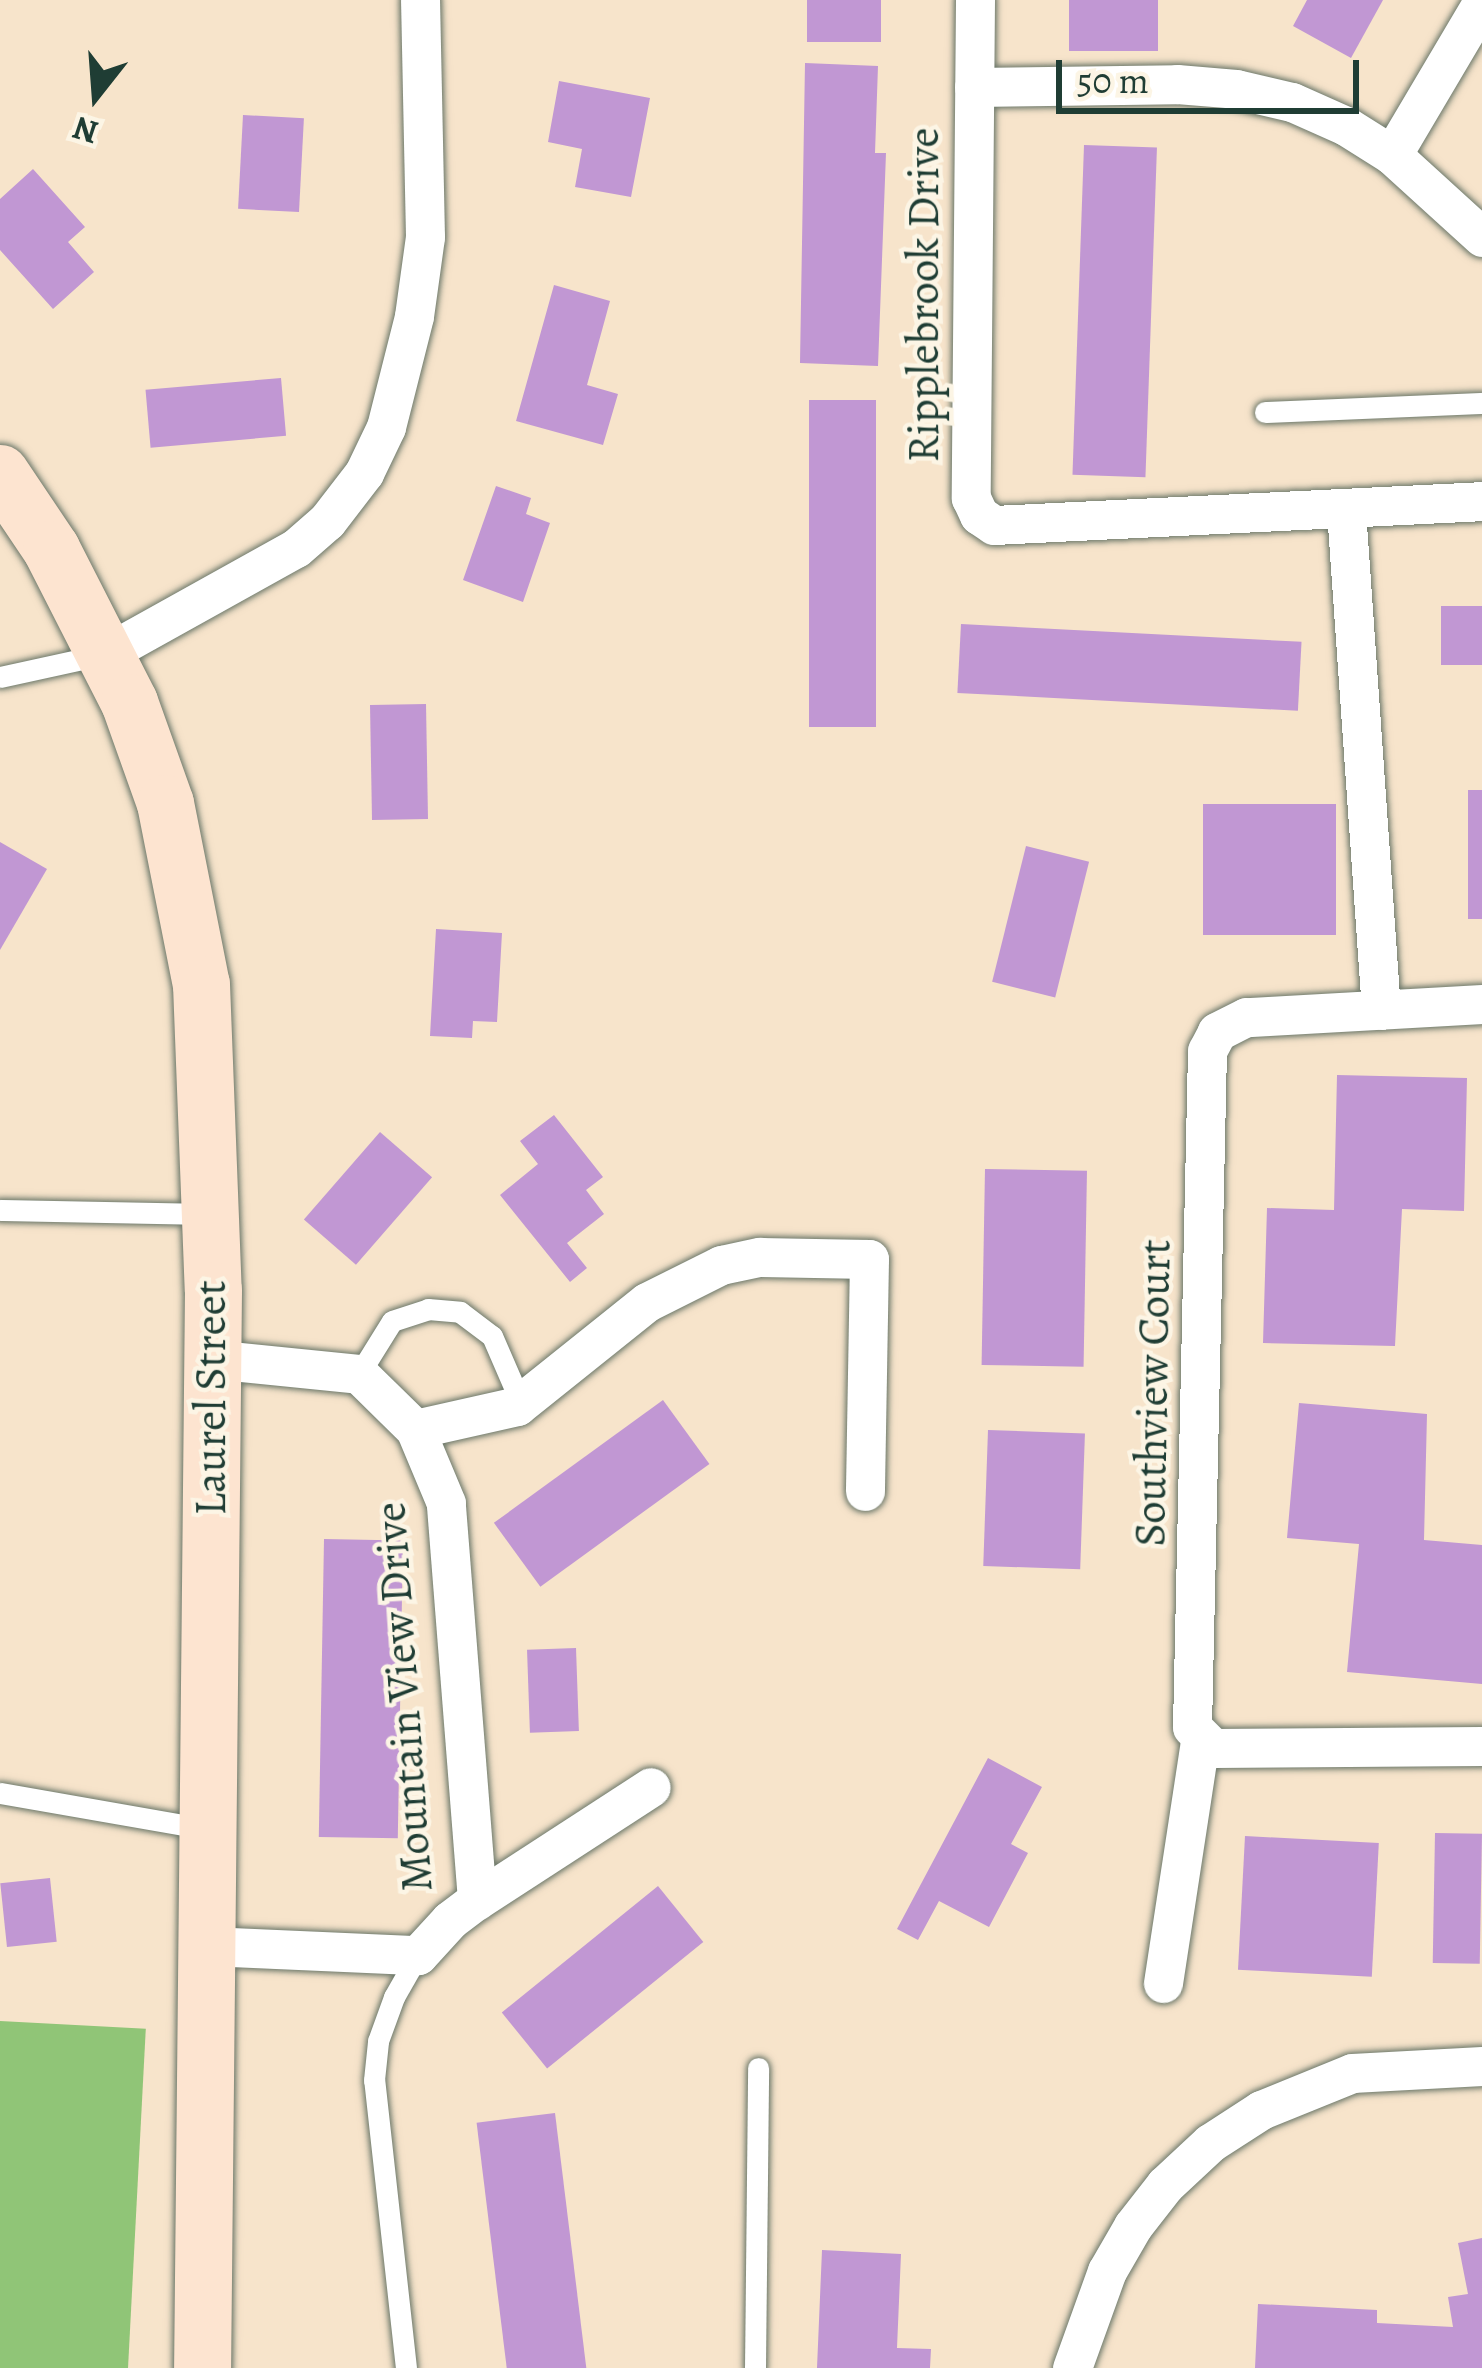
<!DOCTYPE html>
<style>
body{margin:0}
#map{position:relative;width:1482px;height:2368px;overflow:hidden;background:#f7e4cb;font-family:Alegreya,serif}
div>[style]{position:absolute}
.green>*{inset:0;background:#90c577;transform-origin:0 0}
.building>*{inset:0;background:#c197d3;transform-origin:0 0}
.roads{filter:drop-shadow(0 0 3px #6b7769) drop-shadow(0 0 3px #6b7769)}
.lane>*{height:21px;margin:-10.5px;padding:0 10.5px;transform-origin:10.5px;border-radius:10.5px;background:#fff}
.street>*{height:39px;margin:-19.5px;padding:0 19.5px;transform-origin:19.5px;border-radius:19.5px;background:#fff}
.secondary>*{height:57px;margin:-28.5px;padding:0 28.5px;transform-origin:28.5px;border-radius:28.5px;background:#fde4d0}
span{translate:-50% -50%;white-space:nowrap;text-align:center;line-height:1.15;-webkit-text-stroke:9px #fcf5e5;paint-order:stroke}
.street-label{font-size:45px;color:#1f3d34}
.north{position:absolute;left:36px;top:36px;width:120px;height:120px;-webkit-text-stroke:9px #fcf5e5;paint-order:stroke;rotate:197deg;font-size:33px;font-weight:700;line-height:48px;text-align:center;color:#1f3d34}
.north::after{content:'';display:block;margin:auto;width:42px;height:54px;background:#1f3d34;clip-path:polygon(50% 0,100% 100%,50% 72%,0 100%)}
.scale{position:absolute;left:1056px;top:60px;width:303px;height:54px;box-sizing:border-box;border:6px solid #1f3d34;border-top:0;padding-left:15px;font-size:36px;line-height:42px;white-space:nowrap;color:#1f3d34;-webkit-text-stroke:9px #fcf5e5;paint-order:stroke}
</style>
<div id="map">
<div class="green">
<div style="left:0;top:2021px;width:146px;height:347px;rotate:3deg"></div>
</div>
<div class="building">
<div style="left:807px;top:0;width:74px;height:42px"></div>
<div style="left:1069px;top:0;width:89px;height:51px"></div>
<div style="clip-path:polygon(1307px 0,1383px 0,1351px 58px,1293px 26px)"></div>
<div style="clip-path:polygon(805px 63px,878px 66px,875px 153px,886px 153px,878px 366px,800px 363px)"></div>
<div style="clip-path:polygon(559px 81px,650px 98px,631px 197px,575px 187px,582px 149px,548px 142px)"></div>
<div style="left:243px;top:115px;width:61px;height:94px;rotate:3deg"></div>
<div style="left:1084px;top:145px;width:73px;height:330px;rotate:2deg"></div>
<div style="clip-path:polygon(33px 169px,85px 227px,68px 242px,94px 272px,53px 309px,0 250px,0 199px)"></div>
<div style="clip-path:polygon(554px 285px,610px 301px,587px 385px,618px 394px,603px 445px,516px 421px)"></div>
<div style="left:281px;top:378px;width:58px;height:136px;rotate:85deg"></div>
<div style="left:809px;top:400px;width:67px;height:327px"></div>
<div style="clip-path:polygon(496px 486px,531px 498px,526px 514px,550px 523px,523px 602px,463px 580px)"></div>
<div style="left:1441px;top:606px;width:41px;height:59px"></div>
<div style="left:961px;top:624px;width:341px;height:69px;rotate:3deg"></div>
<div style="left:426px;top:704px;width:115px;height:56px;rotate:89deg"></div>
<div style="left:1468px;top:790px;width:14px;height:129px"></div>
<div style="left:1203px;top:804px;width:133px;height:131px"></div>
<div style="clip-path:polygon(0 842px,47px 869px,0 950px)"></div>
<div style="left:1026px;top:846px;width:65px;height:140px;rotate:14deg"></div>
<div style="clip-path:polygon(436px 929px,502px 933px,497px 1022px,473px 1021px,472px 1038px,430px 1036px)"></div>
<div style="clip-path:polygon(1337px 1075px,1467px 1078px,1464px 1211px,1402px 1209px,1395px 1346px,1263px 1343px,1267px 1208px,1334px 1210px)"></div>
<div style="clip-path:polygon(554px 1115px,603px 1177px,586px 1190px,604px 1214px,567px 1243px,587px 1268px,570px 1282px,500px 1195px,538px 1164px,520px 1141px)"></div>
<div style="left:380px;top:1132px;width:69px;height:116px;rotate:41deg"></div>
<div style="left:985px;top:1169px;width:102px;height:196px;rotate:1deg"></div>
<div style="left:663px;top:1400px;width:79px;height:209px;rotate:54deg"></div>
<div style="clip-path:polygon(1299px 1403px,1427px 1414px,1424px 1540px,1482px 1545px,1482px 1684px,1347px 1672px,1359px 1544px,1287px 1538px)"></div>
<div style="left:988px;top:1430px;width:97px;height:136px;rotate:2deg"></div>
<div style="left:324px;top:1539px;width:79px;height:298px;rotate:1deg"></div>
<div style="left:576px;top:1648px;width:83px;height:49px;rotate:88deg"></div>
<div style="clip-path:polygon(988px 1758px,1042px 1787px,1011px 1844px,1028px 1853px,989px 1927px,939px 1901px,918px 1940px,897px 1929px)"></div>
<div style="left:1435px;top:1833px;width:47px;height:130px;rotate:1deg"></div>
<div style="left:1245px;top:1836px;width:134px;height:134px;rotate:3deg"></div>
<div style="left:50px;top:1878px;width:64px;height:50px;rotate:84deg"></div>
<div style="left:658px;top:1886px;width:72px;height:201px;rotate:51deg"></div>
<div style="left:555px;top:2113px;width:257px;height:79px;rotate:83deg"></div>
<div style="clip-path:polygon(1482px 2238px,1482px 2368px,1255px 2368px,1258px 2304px,1377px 2310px,1377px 2323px,1453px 2327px,1448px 2297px,1468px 2294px,1458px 2243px)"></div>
<div style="clip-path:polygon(822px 2250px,901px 2254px,897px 2348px,931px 2349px,930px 2368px,817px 2368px)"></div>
</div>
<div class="roads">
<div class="lane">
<div style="left:1265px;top:412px;width:217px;rotate:-2.4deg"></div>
<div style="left:0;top:677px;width:103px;rotate:-12.3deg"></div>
<div style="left:0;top:1210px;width:210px;rotate:1.1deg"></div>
<div style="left:359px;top:1374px;width:62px;rotate:-58.1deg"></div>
<div style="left:392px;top:1321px;width:38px;rotate:-18deg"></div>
<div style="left:428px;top:1309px;width:32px;rotate:5deg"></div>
<div style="left:460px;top:1312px;width:40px;rotate:37deg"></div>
<div style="left:492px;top:1336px;width:73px;rotate:66.6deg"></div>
<div style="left:0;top:1793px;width:209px;rotate:9.9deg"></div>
<div style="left:406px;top:2368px;width:290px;rotate:-96.3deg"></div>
<div style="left:374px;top:2080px;width:39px;rotate:-84deg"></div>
<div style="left:378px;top:2041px;width:47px;rotate:-70deg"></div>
<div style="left:394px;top:1997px;width:48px;rotate:-60.3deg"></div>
<div style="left:755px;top:2368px;width:300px;rotate:-89.4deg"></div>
</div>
<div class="street">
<div style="left:975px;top:0;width:498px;rotate:90.5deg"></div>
<div style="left:971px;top:498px;width:19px;rotate:65deg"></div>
<div style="left:979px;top:515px;width:18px;rotate:34deg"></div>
<div style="left:994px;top:525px;width:489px;rotate:-2.8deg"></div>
<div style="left:974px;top:87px;width:203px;rotate:-0.8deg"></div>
<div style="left:1177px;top:84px;width:59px;rotate:4.8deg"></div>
<div style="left:1236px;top:89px;width:57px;rotate:13.1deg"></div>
<div style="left:1292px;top:102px;width:59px;rotate:24deg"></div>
<div style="left:1346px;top:126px;width:54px;rotate:32.2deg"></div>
<div style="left:1392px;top:155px;width:122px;rotate:42.3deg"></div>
<div style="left:1392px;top:155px;width:177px;rotate:-59.4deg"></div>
<div style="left:1346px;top:510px;width:501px;rotate:86deg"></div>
<div style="left:107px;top:653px;width:216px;rotate:-29.1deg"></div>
<div style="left:296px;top:548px;width:41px;rotate:-41.1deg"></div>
<div style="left:327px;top:521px;width:61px;rotate:-52.4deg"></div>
<div style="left:364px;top:473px;width:51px;rotate:-64.4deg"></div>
<div style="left:386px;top:427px;width:114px;rotate:-75.8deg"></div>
<div style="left:414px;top:316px;width:80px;rotate:-82.1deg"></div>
<div style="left:425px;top:237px;width:237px;rotate:-91.2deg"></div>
<div style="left:1482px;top:1004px;width:236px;rotate:176.8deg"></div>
<div style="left:1246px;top:1017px;width:33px;rotate:153deg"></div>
<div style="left:1217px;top:1032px;width:21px;rotate:118deg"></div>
<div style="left:1207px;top:1051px;width:676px;rotate:91.27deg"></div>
<div style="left:1192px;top:1727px;width:30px;rotate:45deg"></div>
<div style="left:1213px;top:1748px;width:269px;rotate:-0.4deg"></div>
<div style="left:415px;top:1429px;width:105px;rotate:-12.7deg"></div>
<div style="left:517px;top:1406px;width:166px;rotate:-38.7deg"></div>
<div style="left:647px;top:1302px;width:83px;rotate:-26.6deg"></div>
<div style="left:721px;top:1265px;width:40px;rotate:-12deg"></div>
<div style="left:760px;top:1257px;width:109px;rotate:1.1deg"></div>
<div style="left:869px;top:1259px;width:232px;rotate:91deg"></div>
<div style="left:477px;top:1900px;width:207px;rotate:-33deg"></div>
<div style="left:208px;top:1946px;width:210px;rotate:2.5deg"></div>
<div style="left:418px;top:1955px;width:47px;rotate:-47.6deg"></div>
<div style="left:450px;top:1920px;width:34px;rotate:-37deg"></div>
<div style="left:477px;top:1900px;width:398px;rotate:-94.5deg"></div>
<div style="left:446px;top:1503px;width:80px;rotate:-112.7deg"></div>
<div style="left:415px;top:1429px;width:78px;rotate:-135.5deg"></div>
<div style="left:359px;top:1374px;width:148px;rotate:-174.2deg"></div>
<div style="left:1163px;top:1983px;width:246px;rotate:-81.3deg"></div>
<div style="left:1072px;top:2368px;width:103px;rotate:-70.2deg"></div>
<div style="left:1107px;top:2271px;width:52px;rotate:-60deg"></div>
<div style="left:1133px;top:2226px;width:52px;rotate:-52deg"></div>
<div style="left:1165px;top:2185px;width:62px;rotate:-43deg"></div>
<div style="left:1210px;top:2143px;width:61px;rotate:-32.9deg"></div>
<div style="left:1261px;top:2110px;width:98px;rotate:-22.1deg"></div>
<div style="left:1352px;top:2073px;width:130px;rotate:-3.1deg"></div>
</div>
<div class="secondary">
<div style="left:0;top:473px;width:92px;rotate:56.1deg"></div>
<div style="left:51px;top:549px;width:172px;rotate:63deg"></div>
<div style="left:129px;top:702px;width:107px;rotate:70.4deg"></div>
<div style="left:165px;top:803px;width:185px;rotate:78.8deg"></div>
<div style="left:201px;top:984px;width:306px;rotate:87.8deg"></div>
<div style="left:213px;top:1290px;width:1078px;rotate:90.58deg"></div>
</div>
</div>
<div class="street-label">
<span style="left:924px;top:295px;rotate:-90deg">Ripplebrook Drive</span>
<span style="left:1153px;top:1393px;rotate:-89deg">Southview Court</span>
<span style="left:211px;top:1398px;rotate:-90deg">Laurel Street</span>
<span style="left:404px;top:1697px;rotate:-94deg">Mountain View Drive</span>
</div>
<div class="north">N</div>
<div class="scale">50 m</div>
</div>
